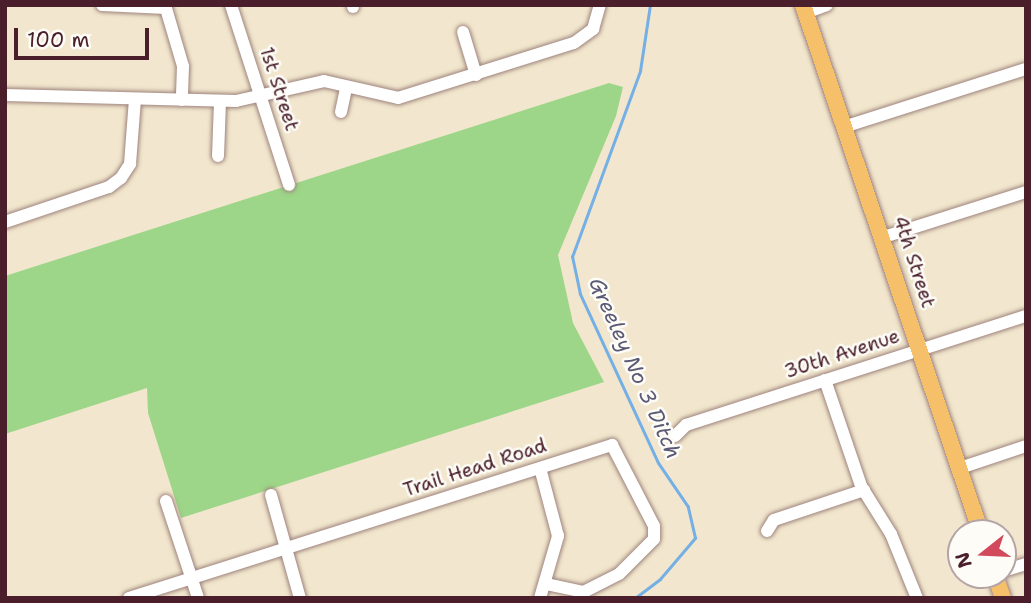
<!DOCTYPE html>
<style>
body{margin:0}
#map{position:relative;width:1031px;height:603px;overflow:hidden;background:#f2e7ce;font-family:"Shantell Sans",sans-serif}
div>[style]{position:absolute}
.green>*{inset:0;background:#9dd688}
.stream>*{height:2.5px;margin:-1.25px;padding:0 1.25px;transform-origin:1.25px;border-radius:1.25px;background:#74afe5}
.roads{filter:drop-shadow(0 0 2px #9e837c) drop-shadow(0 0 2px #9e837c)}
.minor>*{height:12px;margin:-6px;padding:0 6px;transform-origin:6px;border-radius:6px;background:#fff}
.major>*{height:16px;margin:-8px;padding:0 8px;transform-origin:8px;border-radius:8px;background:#f6c06b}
span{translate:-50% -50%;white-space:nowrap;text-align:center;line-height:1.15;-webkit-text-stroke:5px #fdfcf7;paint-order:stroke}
.street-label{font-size:19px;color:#4a1f2b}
.water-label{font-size:21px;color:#5b5975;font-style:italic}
.frame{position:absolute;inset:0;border:7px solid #4a1f2b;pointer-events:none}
.north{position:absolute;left:947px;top:519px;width:70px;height:70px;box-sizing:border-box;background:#fdfcf7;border:2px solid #b5a4a5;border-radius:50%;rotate:252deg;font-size:19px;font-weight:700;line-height:28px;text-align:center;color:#4a1f2b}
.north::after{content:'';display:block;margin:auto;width:24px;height:32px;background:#d1495b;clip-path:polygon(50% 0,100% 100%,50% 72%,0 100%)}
.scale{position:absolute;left:14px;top:28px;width:135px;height:32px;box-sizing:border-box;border:4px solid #4a1f2b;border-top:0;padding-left:9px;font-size:21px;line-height:24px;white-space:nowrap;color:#4a1f2b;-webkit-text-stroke:5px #fdfcf7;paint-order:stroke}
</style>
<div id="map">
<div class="green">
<div style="clip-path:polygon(609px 83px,623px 87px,616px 116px,558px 255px,573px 323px,604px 382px,181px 518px,148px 413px,147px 388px,5px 434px,5px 276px)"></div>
</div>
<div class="stream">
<div style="left:635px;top:598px;width:31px;rotate:-37deg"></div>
<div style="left:660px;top:579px;width:54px;rotate:-49.5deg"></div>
<div style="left:695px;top:538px;width:32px;rotate:-103deg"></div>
<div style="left:688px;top:507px;width:53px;rotate:-124.3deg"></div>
<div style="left:658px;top:463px;width:186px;rotate:-114.8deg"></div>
<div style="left:580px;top:294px;width:38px;rotate:-102deg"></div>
<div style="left:572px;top:257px;width:198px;rotate:-69.9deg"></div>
<div style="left:640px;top:71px;width:67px;rotate:-81.4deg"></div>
</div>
<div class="roads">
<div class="minor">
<div style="left:102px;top:5px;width:64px;rotate:2.7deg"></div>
<div style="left:165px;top:5px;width:64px;rotate:73.6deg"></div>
<div style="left:183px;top:66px;width:34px;rotate:92deg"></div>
<div style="left:231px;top:5px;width:189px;rotate:72.1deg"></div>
<div style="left:353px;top:5px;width:2px;rotate:90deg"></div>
<div style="left:805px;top:13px;width:23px;rotate:-20deg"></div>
<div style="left:463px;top:32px;width:45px;rotate:73.2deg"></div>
<div style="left:5px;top:95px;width:231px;rotate:1.5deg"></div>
<div style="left:236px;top:101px;width:90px;rotate:-12.8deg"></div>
<div style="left:324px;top:81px;width:76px;rotate:12.9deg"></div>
<div style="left:398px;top:98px;width:184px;rotate:-17.4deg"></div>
<div style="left:574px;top:43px;width:24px;rotate:-36deg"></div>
<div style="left:593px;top:29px;width:25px;rotate:-74deg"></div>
<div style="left:341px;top:112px;width:25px;rotate:-78deg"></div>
<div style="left:847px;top:126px;width:188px;rotate:-17.7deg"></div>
<div style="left:218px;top:156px;width:55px;rotate:-87.9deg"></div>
<div style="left:5px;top:222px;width:110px;rotate:-18.6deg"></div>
<div style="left:109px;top:187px;width:15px;rotate:-37deg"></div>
<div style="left:121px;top:178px;width:17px;rotate:-57deg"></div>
<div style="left:130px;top:164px;width:65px;rotate:-85.6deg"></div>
<div style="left:884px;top:237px;width:149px;rotate:-17.6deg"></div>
<div style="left:825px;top:380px;width:112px;rotate:71.2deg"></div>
<div style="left:861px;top:486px;width:57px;rotate:58deg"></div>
<div style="left:891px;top:534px;width:69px;rotate:67.9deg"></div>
<div style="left:675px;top:436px;width:16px;rotate:-45deg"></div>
<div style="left:686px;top:425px;width:357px;rotate:-17.8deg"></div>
<div style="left:960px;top:468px;width:70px;rotate:-18.4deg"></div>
<div style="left:271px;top:495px;width:107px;rotate:74.3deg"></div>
<div style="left:166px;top:501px;width:102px;rotate:71.7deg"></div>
<div style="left:767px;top:531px;width:13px;rotate:-58deg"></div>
<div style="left:774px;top:520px;width:95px;rotate:-18.4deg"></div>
<div style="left:1003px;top:571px;width:24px;rotate:-17deg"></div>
<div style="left:129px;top:598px;width:507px;rotate:-17.58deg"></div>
<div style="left:612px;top:445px;width:91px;rotate:62.6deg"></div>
<div style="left:654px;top:526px;width:13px;rotate:90deg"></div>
<div style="left:654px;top:539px;width:49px;rotate:135deg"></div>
<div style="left:619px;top:574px;width:39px;rotate:153deg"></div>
<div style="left:584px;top:592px;width:38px;rotate:-168deg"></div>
<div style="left:540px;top:598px;width:65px;rotate:-73.8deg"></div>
<div style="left:558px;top:536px;width:70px;rotate:-104.8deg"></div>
</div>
<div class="major">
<div style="left:803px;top:5px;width:557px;rotate:71.37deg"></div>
<div style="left:995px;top:575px;width:24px;rotate:71deg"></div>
</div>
</div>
<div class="street-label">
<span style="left:279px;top:89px;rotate:72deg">1st Street</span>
<span style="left:914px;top:262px;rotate:72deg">4th Street</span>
<span style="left:842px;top:354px;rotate:-18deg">30th Avenue</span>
<span style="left:475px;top:468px;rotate:-18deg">Trail Head Road</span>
</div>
<div class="water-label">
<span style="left:635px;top:368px;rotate:66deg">Greeley No 3 Ditch</span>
</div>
<div class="frame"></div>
<div class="north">N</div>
<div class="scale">100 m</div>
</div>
